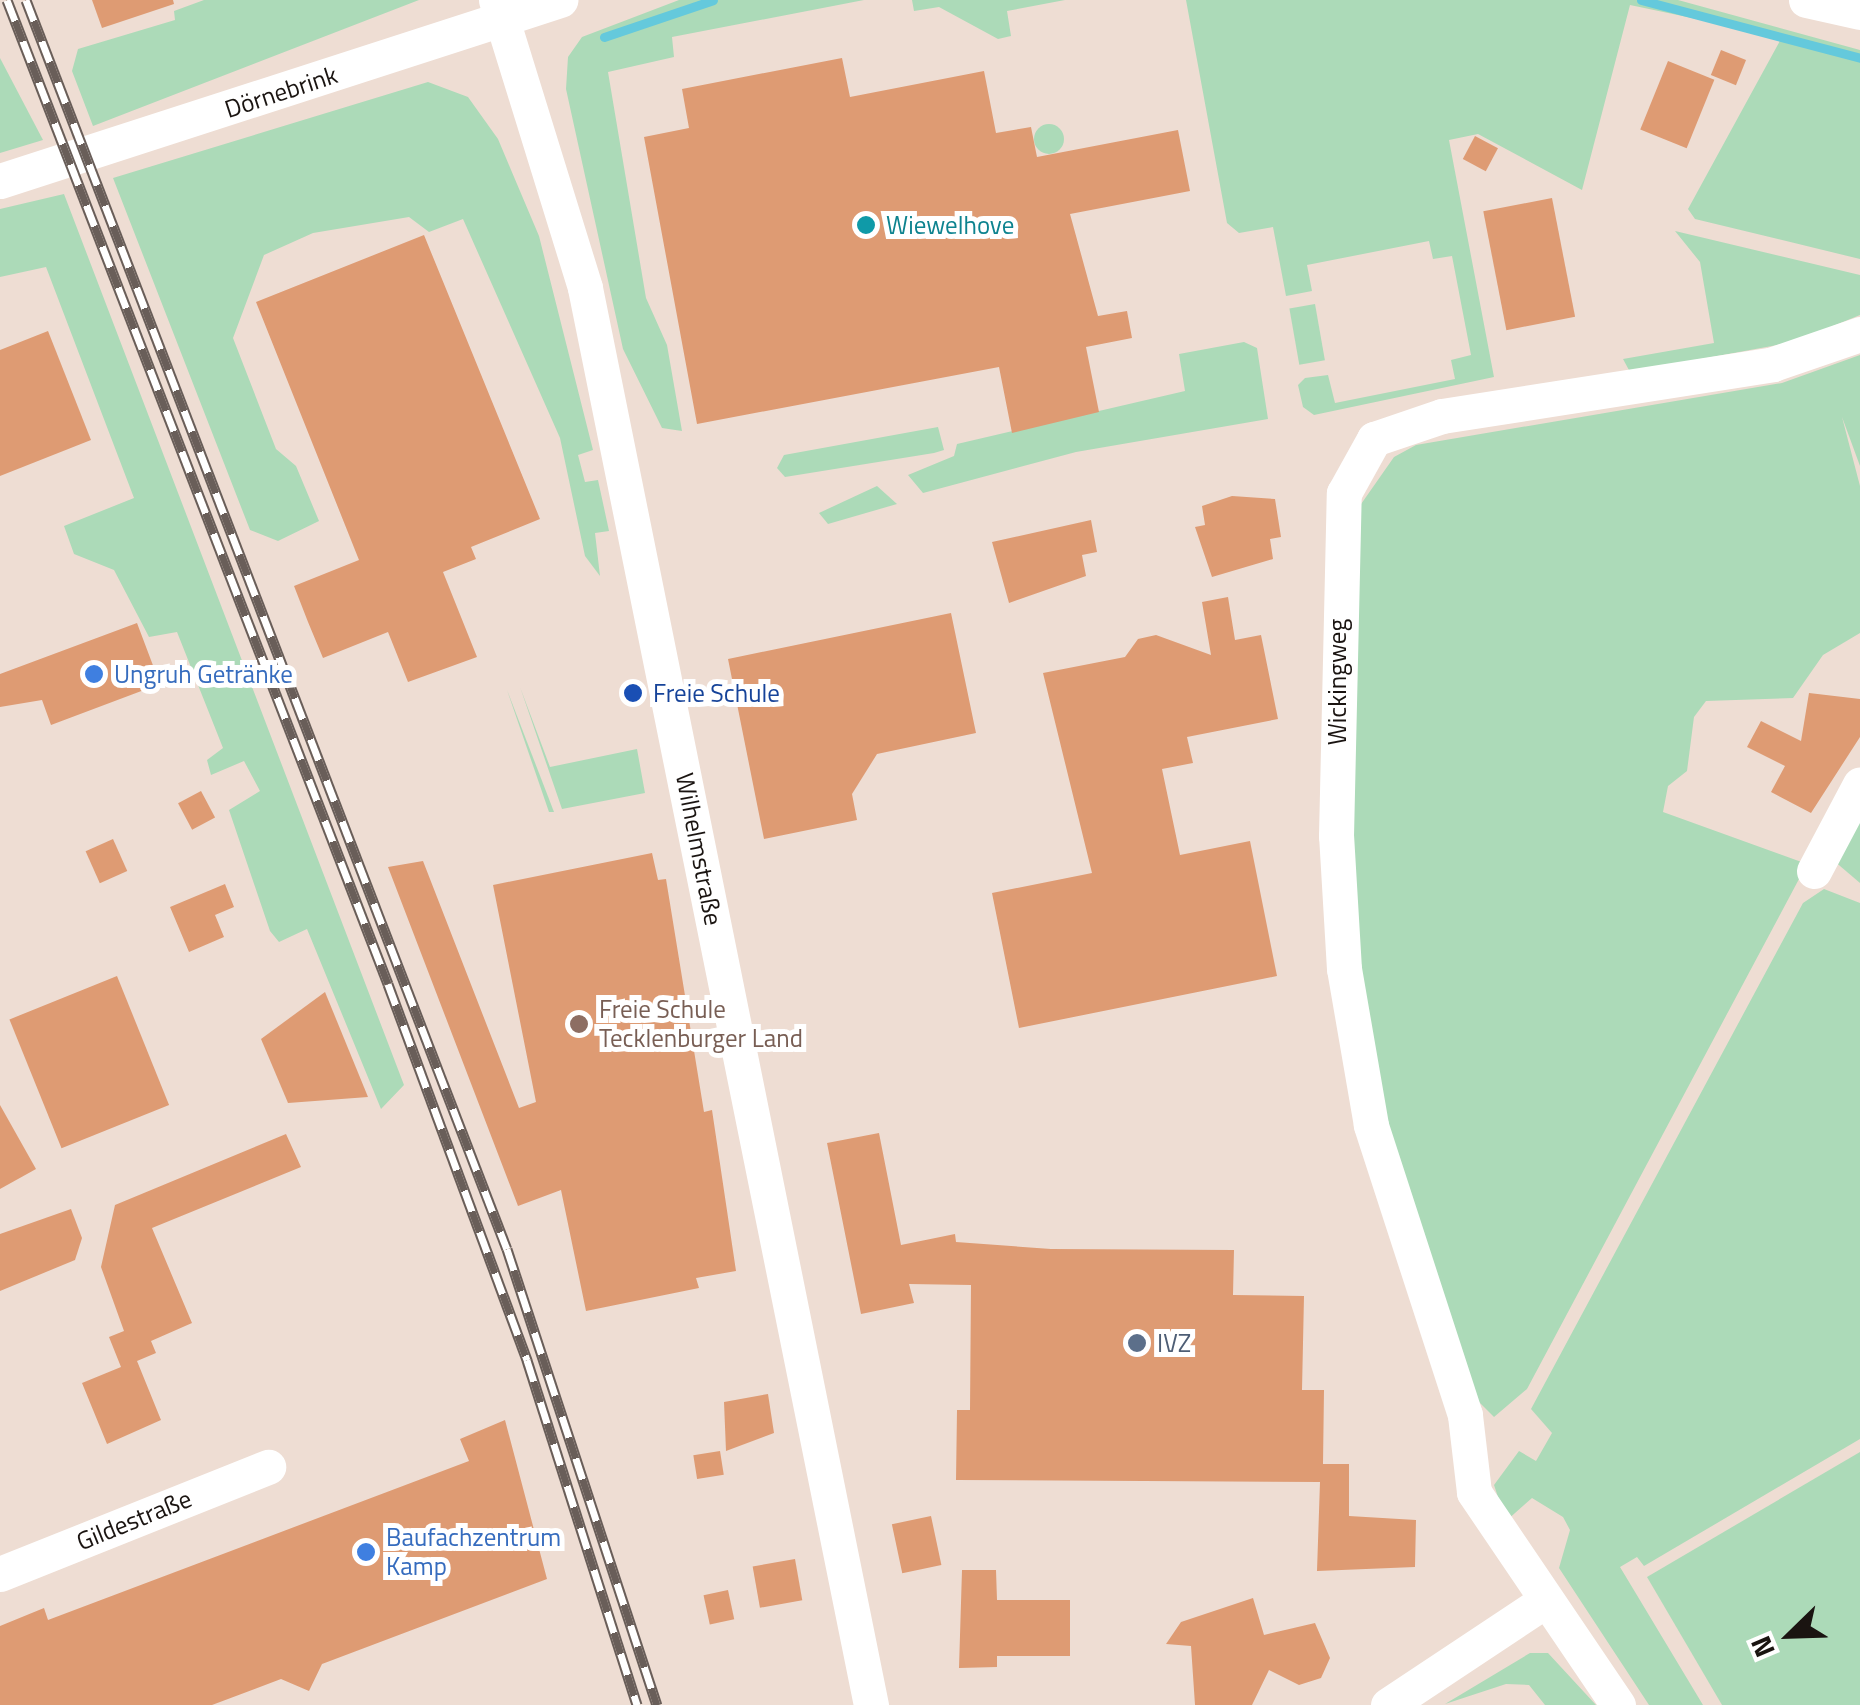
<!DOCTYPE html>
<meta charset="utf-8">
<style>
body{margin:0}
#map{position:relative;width:1860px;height:1705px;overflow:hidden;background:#eeddd3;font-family:"Titillium Web",sans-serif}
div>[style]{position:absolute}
.green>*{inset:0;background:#acdab8;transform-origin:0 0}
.round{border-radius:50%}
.stream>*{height:9px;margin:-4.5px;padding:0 4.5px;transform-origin:4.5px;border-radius:4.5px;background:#64c9dc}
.building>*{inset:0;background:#de9b73;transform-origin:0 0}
.minor>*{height:35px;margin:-17.5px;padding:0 17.5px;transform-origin:17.5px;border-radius:17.5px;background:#fff}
.rail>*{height:11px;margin-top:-5.5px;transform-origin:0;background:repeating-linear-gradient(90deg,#fff 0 22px,#695e59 0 44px);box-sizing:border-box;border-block:2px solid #695e59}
.dots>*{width:28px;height:28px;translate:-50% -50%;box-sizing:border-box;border:5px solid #fff;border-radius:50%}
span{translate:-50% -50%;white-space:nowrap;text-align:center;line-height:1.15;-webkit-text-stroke:10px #fff;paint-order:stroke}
.street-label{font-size:25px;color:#1a1411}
.culture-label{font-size:25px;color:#0d838f}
.left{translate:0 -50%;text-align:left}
.shop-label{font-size:25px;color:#366cbe}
.transit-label{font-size:25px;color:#164399}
.education-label{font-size:25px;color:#785e54}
.service-label{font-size:25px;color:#4e5e75}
.north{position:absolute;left:1740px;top:1585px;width:100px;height:100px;-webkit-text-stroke:8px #fff;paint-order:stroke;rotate:247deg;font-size:28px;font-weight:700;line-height:40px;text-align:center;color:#1a1411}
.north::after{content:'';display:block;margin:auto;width:35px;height:45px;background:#1a1411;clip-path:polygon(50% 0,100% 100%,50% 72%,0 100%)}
</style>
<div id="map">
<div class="green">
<div style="clip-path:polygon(204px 0,419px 0,93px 126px,72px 71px,78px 49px,175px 20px,174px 11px)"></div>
<div style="clip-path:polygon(679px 0,864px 0,672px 37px,674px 57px,608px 72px,646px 298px,667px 345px,682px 431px,662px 428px,623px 349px,566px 89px,568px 57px,582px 37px)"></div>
<div style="clip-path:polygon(912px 0,1065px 0,1007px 11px,1011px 36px,998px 39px,939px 7px,914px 11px)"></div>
<div style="clip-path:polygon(1186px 0,1678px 0,1860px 50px,1860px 259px,1695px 219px,1688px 209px,1782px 37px,1630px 5px,1582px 190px,1478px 134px,1449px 140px,1494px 377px,1314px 415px,1303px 407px,1298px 385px,1305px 378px,1328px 375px,1335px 403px,1455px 379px,1451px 360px,1471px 355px,1452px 256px,1433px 259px,1429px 241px,1307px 265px,1312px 291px,1286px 296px,1273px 227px,1239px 233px,1227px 223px)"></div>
<div style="clip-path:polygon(0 58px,43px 140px,0 153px)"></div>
<div style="clip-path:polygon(428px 82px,468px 97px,498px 139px,539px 236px,593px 450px,578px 455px,585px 482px,598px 480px,609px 531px,595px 533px,600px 576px,585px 556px,560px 438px,463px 219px,429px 232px,409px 217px,313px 233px,264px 255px,233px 338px,276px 449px,296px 466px,319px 521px,278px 541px,250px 530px,113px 178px)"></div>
<div class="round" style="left:1034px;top:124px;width:30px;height:30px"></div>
<div style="clip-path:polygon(64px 194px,404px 1085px,381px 1109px,307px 929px,279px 942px,270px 931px,229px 810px,260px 791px,244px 761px,211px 775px,207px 760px,223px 748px,177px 632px,149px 637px,114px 570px,74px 554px,64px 526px,134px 498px,46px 267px,0 277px,0 209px)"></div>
<div style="clip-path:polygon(1675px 231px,1860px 275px,1860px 315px,1794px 342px,1630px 372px,1623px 359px,1714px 343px,1700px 262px)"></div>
<div style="left:1315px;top:304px;width:57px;height:26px;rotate:80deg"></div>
<div style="clip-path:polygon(1244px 342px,1257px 348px,1268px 419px,1076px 452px,923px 493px,908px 475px,954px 456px,957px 444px,1185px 391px,1179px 354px)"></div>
<div style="clip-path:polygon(1860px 355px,1860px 466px,1842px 417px,1860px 486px,1860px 633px,1823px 655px,1793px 698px,1706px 701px,1694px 717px,1687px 771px,1668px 786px,1663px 812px,1807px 864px,1527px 1389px,1494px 1417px,1476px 1399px,1384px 1112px,1359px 984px,1351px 837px,1359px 507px,1394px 457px,1416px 445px,1782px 383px)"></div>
<div style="clip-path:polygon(938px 427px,944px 450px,934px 453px,785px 477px,777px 468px,784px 455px)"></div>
<div style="clip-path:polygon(877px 486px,897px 504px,828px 524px,819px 513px)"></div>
<div style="clip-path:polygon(520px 687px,550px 767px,637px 749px,645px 793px,562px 809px)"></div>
<div style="clip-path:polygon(507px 690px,554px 812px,549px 812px)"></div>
<div style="clip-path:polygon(1860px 803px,1860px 883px,1833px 860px)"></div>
<div style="clip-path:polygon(1824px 889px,1860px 903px,1860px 1439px,1644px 1566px,1637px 1557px,1620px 1567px,1703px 1705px,1649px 1705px,1559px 1568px,1570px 1530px,1563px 1517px,1532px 1498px,1506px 1521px,1494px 1485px,1519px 1451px,1536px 1461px,1552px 1433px,1531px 1409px,1803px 903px)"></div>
<div style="clip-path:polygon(1860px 1452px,1860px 1705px,1722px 1705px,1647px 1577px)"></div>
<div style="clip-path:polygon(1530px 1653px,1548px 1653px,1596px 1705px,1545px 1705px,1529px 1685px,1506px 1684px,1445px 1704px)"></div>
</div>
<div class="stream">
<div style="left:1641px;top:0;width:227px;rotate:14.8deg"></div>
<div style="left:604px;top:37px;width:115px;rotate:-18.7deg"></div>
</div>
<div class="building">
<div style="clip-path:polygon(92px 0,173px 0,174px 4px,102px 28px)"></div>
<div style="left:1721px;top:50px;width:27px;height:27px;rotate:22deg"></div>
<div style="clip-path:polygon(842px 58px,850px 97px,984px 71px,996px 133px,1031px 127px,1037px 157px,1178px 130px,1190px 191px,1070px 214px,1098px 316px,1127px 311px,1132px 338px,1086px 347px,1099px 412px,1012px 433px,999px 367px,697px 424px,644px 137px,689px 128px,682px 89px)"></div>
<div style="left:1668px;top:61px;width:50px;height:74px;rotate:22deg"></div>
<div style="left:1475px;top:136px;width:26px;height:26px;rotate:28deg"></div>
<div style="left:1552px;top:198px;width:121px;height:70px;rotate:79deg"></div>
<div style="clip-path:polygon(424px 235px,540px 519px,471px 547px,476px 559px,443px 572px,477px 657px,408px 682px,388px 632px,323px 658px,308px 622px,294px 586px,359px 560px,256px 302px)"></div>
<div style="clip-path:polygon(48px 331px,91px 440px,0 476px,0 350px)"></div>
<div style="clip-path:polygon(1232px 496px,1275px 499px,1281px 537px,1270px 539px,1273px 559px,1212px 577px,1195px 527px,1205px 525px,1202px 506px)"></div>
<div style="clip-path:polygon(1091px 520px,1097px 552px,1082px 555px,1086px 576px,1009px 603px,992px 542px)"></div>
<div style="clip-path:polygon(1228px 597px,1235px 640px,1261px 635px,1278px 719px,1187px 737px,1193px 763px,1162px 769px,1180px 855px,1250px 841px,1277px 976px,1019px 1028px,992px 893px,1092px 873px,1043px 673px,1125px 657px,1138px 639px,1156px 635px,1211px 655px,1202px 602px)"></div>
<div style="clip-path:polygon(951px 613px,976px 733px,877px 754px,852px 794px,857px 820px,764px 839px,728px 659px)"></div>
<div style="clip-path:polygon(137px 623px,160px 684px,51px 725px,42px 700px,0 707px,0 674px)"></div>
<div style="clip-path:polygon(1809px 693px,1860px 699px,1860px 737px,1811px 813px,1771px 792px,1785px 766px,1747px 747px,1761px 721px,1801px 741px)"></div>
<div style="left:201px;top:791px;width:30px;height:26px;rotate:62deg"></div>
<div style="left:113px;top:839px;width:35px;height:30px;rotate:66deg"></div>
<div style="clip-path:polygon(652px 853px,658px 880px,666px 879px,704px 1112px,712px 1110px,736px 1271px,696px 1278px,699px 1288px,586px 1311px,561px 1190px,518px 1206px,388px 867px,423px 861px,519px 1108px,536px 1102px,493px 885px)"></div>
<div style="clip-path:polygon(225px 884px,234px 907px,215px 915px,224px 937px,189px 952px,170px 907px)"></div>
<div style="left:117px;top:976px;width:139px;height:116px;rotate:68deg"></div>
<div style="clip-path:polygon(325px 992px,368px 1097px,288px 1103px,261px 1039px)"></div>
<div style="clip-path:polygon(0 1105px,36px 1169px,0 1189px)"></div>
<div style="clip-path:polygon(879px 1133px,901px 1245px,955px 1234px,956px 1242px,1051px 1249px,1234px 1250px,1233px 1295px,1304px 1296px,1302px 1390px,1324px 1390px,1323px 1464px,1349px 1464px,1349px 1516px,1416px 1520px,1415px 1567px,1317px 1571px,1320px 1482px,956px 1480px,957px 1410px,970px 1410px,971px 1285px,909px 1284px,914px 1303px,861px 1314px,827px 1143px)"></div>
<div style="clip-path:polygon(286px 1134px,301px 1167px,152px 1228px,192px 1323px,151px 1341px,156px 1353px,137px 1361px,161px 1420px,107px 1444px,82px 1383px,121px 1367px,109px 1337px,124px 1331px,101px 1267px,115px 1205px)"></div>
<div style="clip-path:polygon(71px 1209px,82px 1238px,75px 1260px,0 1291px,0 1234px)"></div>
<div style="clip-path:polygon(768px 1394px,774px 1433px,726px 1451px,724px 1402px)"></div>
<div style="clip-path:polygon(505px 1420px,547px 1579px,322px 1664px,309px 1691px,281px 1679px,212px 1705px,0 1705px,0 1626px,44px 1608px,48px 1620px,469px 1461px,460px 1439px)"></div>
<div style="left:720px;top:1451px;width:24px;height:27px;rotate:81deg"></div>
<div style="left:931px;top:1516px;width:50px;height:40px;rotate:78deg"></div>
<div style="left:795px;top:1559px;width:42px;height:43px;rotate:80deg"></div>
<div style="clip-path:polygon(962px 1570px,996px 1570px,997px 1600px,1070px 1600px,1070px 1656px,997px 1656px,997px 1667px,959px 1668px)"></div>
<div style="left:728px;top:1590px;width:30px;height:25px;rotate:78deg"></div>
<div style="clip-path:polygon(1253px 1598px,1264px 1635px,1315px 1623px,1330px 1658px,1321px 1678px,1299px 1685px,1269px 1670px,1252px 1705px,1195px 1705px,1191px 1646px,1166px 1644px,1181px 1622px)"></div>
</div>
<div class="minor">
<div style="left:496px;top:0;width:301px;rotate:72.8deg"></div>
<div style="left:585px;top:288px;width:1446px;rotate:78.59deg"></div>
<div style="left:1806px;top:0;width:55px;rotate:12.5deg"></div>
<div style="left:0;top:181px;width:589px;rotate:-17.91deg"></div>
<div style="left:1814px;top:871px;width:98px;rotate:-62.1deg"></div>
<div style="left:0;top:1574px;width:289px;rotate:-21.8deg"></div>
<div style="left:1388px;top:1705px;width:186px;rotate:-33.6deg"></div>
<div style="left:1618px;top:1705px;width:257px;rotate:-124.1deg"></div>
<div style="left:1474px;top:1492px;width:78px;rotate:-96.7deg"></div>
<div style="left:1465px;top:1415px;width:305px;rotate:-108deg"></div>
<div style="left:1371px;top:1125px;width:158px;rotate:-99.8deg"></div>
<div style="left:1344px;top:969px;width:133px;rotate:-93.4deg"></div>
<div style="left:1336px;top:836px;width:343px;rotate:-88.7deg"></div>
<div style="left:1344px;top:493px;width:62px;rotate:-60.9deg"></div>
<div style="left:1374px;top:439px;width:72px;rotate:-18.7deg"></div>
<div style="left:1442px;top:416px;width:335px;rotate:-8.9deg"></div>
<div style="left:1773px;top:364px;width:92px;rotate:-19deg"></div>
</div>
<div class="rail">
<div style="left:7px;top:0;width:1055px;rotate:68.83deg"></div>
<div style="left:388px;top:984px;width:401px;rotate:69.7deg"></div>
<div style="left:527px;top:1360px;width:362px;rotate:72.3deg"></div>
<div style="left:26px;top:0;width:1338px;rotate:68.94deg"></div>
<div style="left:507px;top:1249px;width:480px;rotate:71.8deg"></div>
</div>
<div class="dots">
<div style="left:866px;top:225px;background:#0f9aa8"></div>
<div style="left:94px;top:674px;background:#3f7fe0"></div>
<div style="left:633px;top:693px;background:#1a4fb4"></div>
<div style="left:579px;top:1024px;background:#8d6e63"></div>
<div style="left:1137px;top:1343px;background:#5c6f8a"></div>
<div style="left:366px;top:1552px;background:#3f7fe0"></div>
</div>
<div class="street-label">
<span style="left:281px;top:92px;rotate:-18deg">Dörnebrink</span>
<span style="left:1337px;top:682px;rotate:-90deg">Wickingweg</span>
<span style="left:699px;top:849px;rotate:79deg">Wilhelmstraße</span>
<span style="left:134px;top:1520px;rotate:-22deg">Gildestraße</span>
</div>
<div class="culture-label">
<span class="left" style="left:886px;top:225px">Wiewelhove</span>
</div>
<div class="shop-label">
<span class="left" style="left:114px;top:674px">Ungruh Getränke</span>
<span class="left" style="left:386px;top:1552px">Baufachzentrum<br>Kamp</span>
</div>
<div class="transit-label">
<span class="left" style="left:653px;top:693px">Freie Schule</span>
</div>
<div class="education-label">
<span class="left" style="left:599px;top:1024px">Freie Schule<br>Tecklenburger Land</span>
</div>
<div class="service-label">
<span class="left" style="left:1157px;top:1343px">IVZ</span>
</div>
<div class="north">N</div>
</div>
